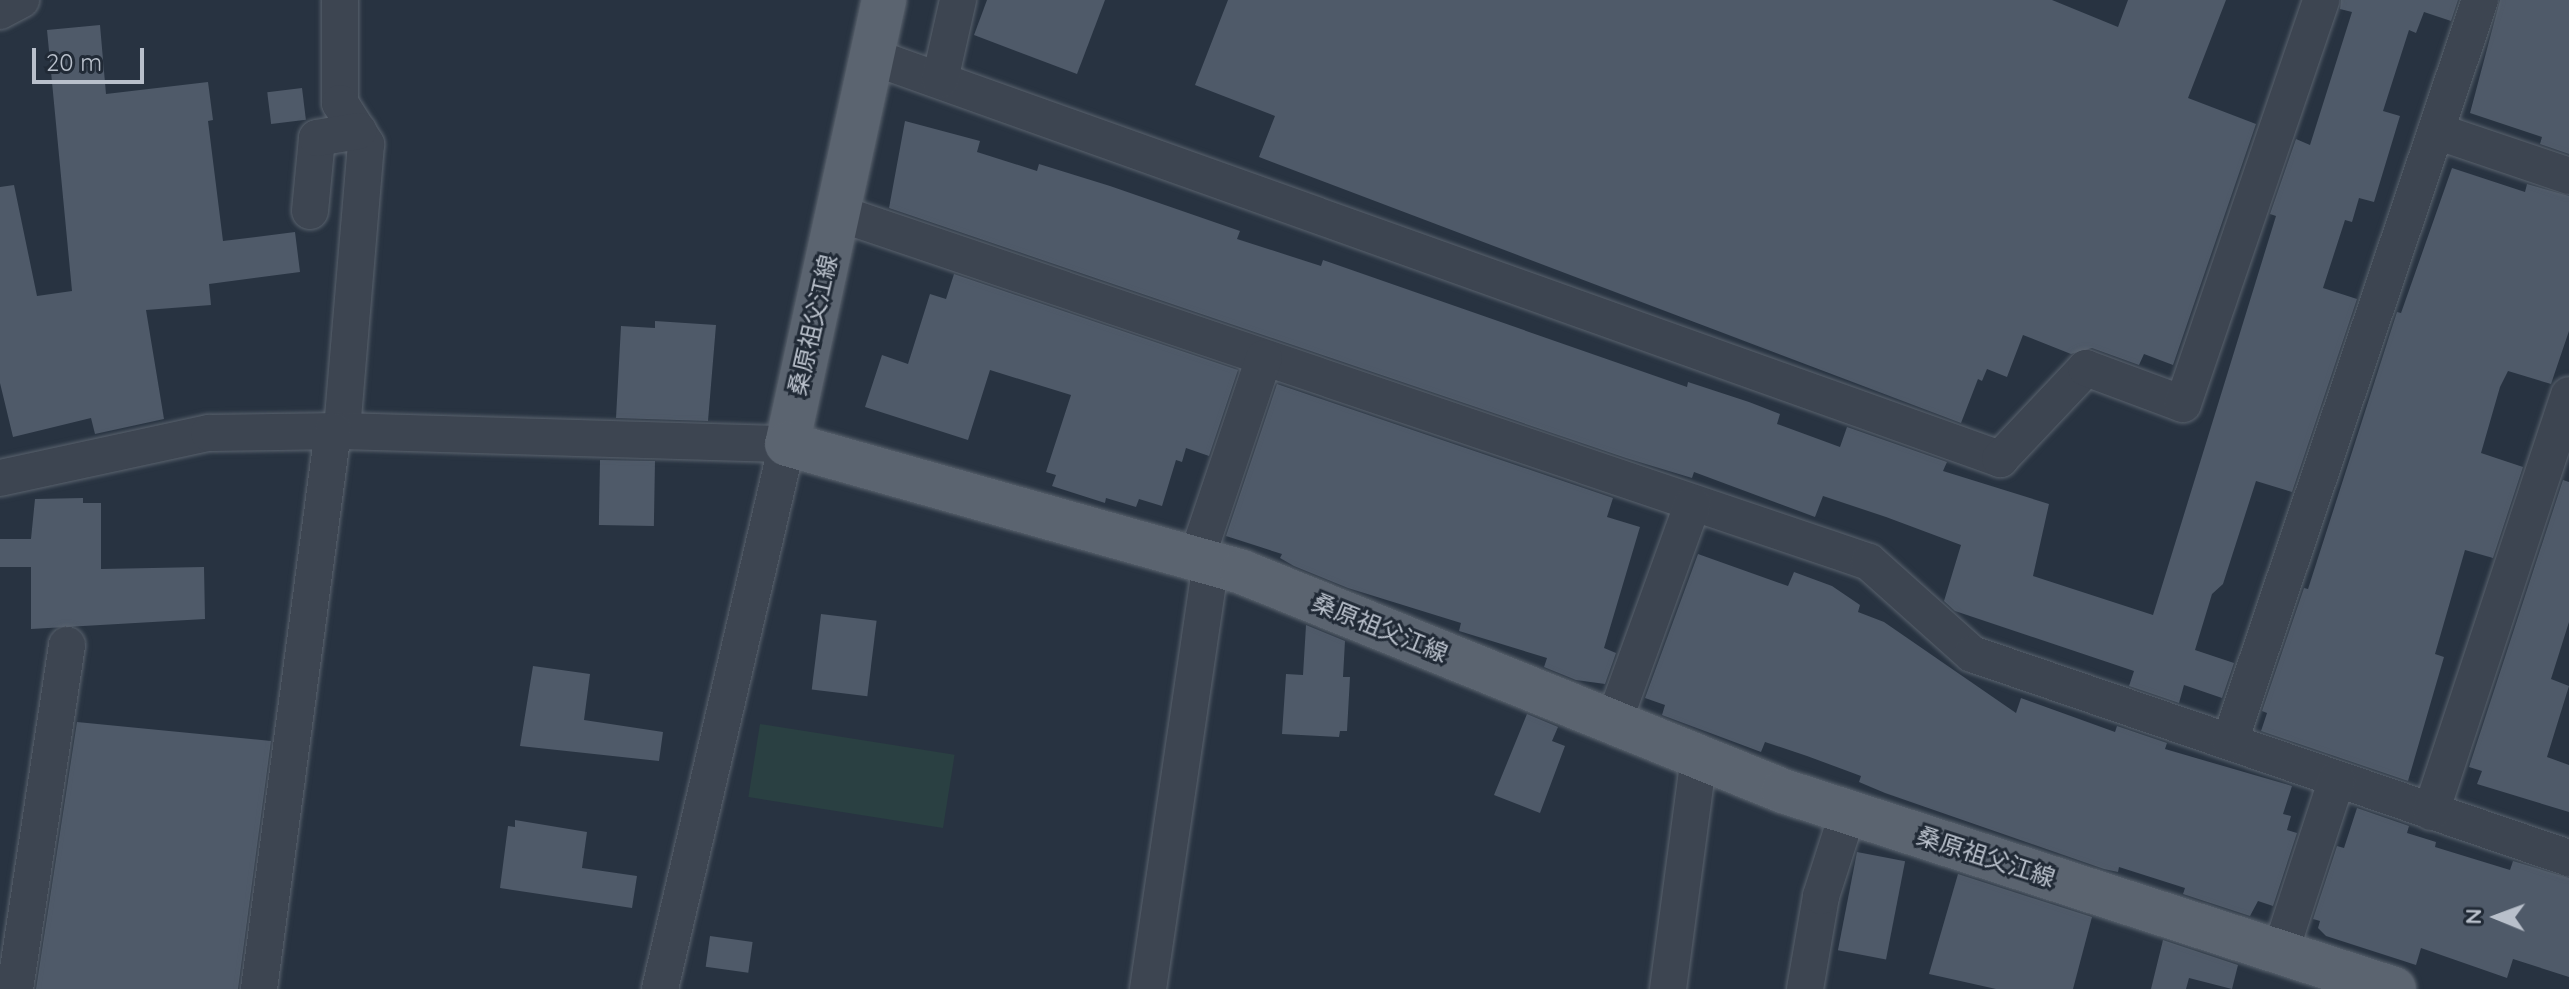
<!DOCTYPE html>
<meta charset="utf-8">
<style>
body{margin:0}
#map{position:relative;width:2569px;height:989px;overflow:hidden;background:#283341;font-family:Quicksand,"Noto Sans JP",sans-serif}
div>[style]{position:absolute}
.green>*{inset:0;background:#2a4042;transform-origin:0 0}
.building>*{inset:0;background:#4f5a69;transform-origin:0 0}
.roads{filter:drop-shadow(0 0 2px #5a636e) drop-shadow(0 0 2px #5a636e)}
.minor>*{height:36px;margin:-18px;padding:0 18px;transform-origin:18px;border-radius:18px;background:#3d4551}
.major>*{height:44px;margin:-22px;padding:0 22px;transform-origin:22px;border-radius:22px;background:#5b6470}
span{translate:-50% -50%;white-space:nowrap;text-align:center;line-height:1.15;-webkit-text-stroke:6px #212a36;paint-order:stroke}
.street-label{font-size:24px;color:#b9c0cb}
.north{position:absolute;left:2457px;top:877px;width:80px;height:80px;-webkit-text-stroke:6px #212a36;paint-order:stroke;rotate:271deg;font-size:22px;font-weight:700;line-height:32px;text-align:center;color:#b9c0cb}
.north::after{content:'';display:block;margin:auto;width:28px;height:36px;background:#b9c0cb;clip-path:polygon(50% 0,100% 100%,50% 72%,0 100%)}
.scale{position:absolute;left:32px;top:48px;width:112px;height:36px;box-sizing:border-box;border:4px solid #b9c0cb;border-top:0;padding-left:10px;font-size:24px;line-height:28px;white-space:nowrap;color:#b9c0cb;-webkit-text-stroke:6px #212a36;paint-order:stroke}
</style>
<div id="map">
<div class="green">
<div style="left:760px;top:724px;width:197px;height:74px;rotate:9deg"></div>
</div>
<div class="building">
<div style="clip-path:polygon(987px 0,1105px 0,1077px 74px,974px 35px)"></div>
<div style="clip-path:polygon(1228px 0,2052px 0,2118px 27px,2128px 0,2226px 0,2188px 98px,2256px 124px,2173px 365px,2144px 354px,2139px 365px,2092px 348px,2071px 354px,2023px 335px,2007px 377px,1987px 369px,1982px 381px,1978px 379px,1961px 423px,1259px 157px,1275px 116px,1195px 85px)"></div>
<div style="clip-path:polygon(2341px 0,2458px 0,2451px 21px,2424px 12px,2416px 33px,2409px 30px,2383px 111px,2400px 116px,2374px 202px,2359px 198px,2352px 222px,2345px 220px,2323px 288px,2357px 299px,2292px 492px,2256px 481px,2223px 584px,2212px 594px,2195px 650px,2234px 663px,2222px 698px,2184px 685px,2179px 703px,2129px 686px,2134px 671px,1955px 611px,1944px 601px,1961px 545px,1886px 517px,1823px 496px,1815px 517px,1694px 472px,1692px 478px,1626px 458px,889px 208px,905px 121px,980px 141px,977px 152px,1037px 171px,1039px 164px,1110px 186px,1240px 231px,1237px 239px,1321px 266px,1323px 260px,1687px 387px,1688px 382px,1749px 402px,1780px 414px,1777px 424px,1840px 447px,1847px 427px,1947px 462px,1943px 471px,2049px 504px,2033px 576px,2153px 615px,2276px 216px,2270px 214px,2296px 139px,2310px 145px,2352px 12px,2340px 9px)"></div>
<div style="clip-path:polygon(2500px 0,2569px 0,2569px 154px,2540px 144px,2542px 137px,2470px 113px)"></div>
<div style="clip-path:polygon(100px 25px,106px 94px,208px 82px,213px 120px,208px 121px,223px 241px,295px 232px,300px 272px,209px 284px,211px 305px,146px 310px,164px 419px,95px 434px,91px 418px,13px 437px,0 383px,0 187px,14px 185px,37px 296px,72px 291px,47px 30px)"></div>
<div style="left:302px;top:88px;width:32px;height:35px;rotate:83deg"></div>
<div style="clip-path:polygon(2452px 168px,2525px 192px,2527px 184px,2569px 196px,2569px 331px,2551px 384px,2508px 371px,2500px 387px,2481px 453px,2523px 467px,2493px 558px,2465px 550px,2435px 654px,2444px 657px,2408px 781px,2261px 731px,2267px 713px,2262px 711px,2304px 588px,2308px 589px,2397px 312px,2401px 313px)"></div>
<div style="clip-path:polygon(954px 274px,1238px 370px,1209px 456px,1186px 448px,1182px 462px,1176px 460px,1162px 506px,1139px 499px,1136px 507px,1106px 498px,1105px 503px,1052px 486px,1056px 475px,1046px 472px,1071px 395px,990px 370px,968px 440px,865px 407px,882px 355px,908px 364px,930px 294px,946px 299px)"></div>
<div style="clip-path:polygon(655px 321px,716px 325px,708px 421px,616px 418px,621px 326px,655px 328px)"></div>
<div style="clip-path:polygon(1277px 384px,1613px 498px,1607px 517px,1640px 527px,1604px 648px,1616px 653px,1605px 684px,1576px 680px,1544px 667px,1547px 658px,1459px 631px,1461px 623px,1348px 588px,1294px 566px,1280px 558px,1282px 554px,1226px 536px)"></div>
<div style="left:600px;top:460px;width:55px;height:65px;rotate:1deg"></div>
<div style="clip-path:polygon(2563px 480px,2569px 482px,2569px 622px,2551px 679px,2569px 686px,2547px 757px,2569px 765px,2569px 812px,2477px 784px,2482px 771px,2469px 767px)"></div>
<div style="clip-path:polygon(83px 498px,83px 503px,101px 503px,101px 569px,204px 567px,205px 619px,31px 629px,31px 567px,0 567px,0 539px,31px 539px,35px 499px)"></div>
<div style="clip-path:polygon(1698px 554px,1788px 586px,1794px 572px,1832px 586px,1860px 605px,1858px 612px,1884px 622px,2016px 713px,2021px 698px,2115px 732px,2117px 726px,2167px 743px,2165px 749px,2292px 786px,2283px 814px,2291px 816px,2287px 830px,2297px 833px,2273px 906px,2258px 901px,2250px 916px,2183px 894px,2185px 888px,2119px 867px,2118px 872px,2104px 869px,1885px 793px,1859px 782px,1861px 776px,1807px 756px,1765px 742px,1761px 752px,1662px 715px,1665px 705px,1645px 698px)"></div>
<div style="left:821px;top:614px;width:56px;height:76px;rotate:7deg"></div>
<div style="clip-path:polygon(1306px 625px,1345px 641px,1343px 677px,1350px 677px,1347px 731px,1340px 731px,1339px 737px,1282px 734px,1286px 674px,1303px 675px)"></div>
<div style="clip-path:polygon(533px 666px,590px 674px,584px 720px,663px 732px,659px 761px,520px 746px)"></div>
<div style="clip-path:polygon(1527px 714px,1558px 727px,1552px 741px,1565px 746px,1540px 813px,1494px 795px)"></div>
<div style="clip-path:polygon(77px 722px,271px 741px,238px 989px,36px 989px)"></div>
<div style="clip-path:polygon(2357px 808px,2409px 826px,2407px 833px,2436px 842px,2435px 847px,2510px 870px,2513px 861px,2569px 878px,2569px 977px,2513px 959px,2507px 978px,2421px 948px,2416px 965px,2326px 936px,2318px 928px,2320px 921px,2313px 919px,2337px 846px,2344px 848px)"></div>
<div style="clip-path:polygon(515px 820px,587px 832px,582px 868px,637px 876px,632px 908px,500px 888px,508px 826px,515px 827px)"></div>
<div style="left:1857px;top:852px;width:49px;height:100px;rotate:11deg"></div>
<div style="clip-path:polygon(1958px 874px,2092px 917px,2073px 989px,1996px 989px,1929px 974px)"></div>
<div style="left:710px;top:936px;width:43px;height:31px;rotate:8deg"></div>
<div style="clip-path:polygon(2163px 940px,2238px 965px,2232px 989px,2189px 978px,2186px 989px,2151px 989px)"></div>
</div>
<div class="roads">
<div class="minor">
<div style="left:340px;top:0;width:103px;rotate:90deg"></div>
<div style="left:340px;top:103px;width:49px;rotate:57.6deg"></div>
<div style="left:366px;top:144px;width:288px;rotate:94.8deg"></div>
<div style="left:0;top:11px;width:24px;rotate:-28deg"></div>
<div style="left:873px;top:57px;width:1197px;rotate:19.63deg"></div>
<div style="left:2000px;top:459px;width:125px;rotate:-46.6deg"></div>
<div style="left:2086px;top:368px;width:103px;rotate:20.4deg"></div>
<div style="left:2183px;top:404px;width:427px;rotate:-71.1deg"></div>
<div style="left:940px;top:80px;width:82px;rotate:-77.3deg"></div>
<div style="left:2436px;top:131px;width:140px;rotate:18.7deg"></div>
<div style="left:310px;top:211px;width:73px;rotate:-84.5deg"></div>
<div style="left:317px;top:138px;width:42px;rotate:-9.7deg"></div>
<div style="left:838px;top:213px;width:1088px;rotate:18.7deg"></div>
<div style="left:1869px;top:562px;width:138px;rotate:41.8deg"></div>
<div style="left:1972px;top:654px;width:631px;rotate:18.87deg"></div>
<div style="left:0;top:478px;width:214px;rotate:-12.2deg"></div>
<div style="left:209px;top:433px;width:133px;rotate:-0.9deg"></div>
<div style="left:342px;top:431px;width:445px;rotate:1.7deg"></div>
<div style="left:787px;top:444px;width:560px;rotate:103.12deg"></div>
<div style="left:1196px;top:560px;width:213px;rotate:-71.4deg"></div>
<div style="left:1614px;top:721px;width:230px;rotate:-70.1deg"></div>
<div style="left:2230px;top:741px;width:782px;rotate:-71.36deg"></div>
<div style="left:2431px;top:812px;width:439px;rotate:-71.7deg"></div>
<div style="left:2280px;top:953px;width:183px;rotate:-71.9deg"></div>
<div style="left:15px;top:989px;width:348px;rotate:-81.4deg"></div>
<div style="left:259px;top:989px;width:563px;rotate:-82.45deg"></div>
<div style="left:1148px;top:989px;width:431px;rotate:-81.6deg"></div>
<div style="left:1668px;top:989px;width:235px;rotate:-82.4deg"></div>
<div style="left:1805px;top:989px;width:94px;rotate:-80.2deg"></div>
<div style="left:1821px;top:896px;width:88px;rotate:-72.2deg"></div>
</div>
<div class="major">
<div style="left:884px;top:0;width:454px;rotate:102.3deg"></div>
<div style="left:787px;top:444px;width:473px;rotate:15.7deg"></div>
<div style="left:1242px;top:572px;width:584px;rotate:22.04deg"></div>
<div style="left:1783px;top:791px;width:642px;rotate:17.96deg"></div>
</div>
</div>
<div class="street-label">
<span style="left:813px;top:325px;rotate:-77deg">桑原祖父江線</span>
<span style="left:1380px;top:628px;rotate:22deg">桑原祖父江線</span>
<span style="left:1986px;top:857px;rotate:18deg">桑原祖父江線</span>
</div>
<div class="north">N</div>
<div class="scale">20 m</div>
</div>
